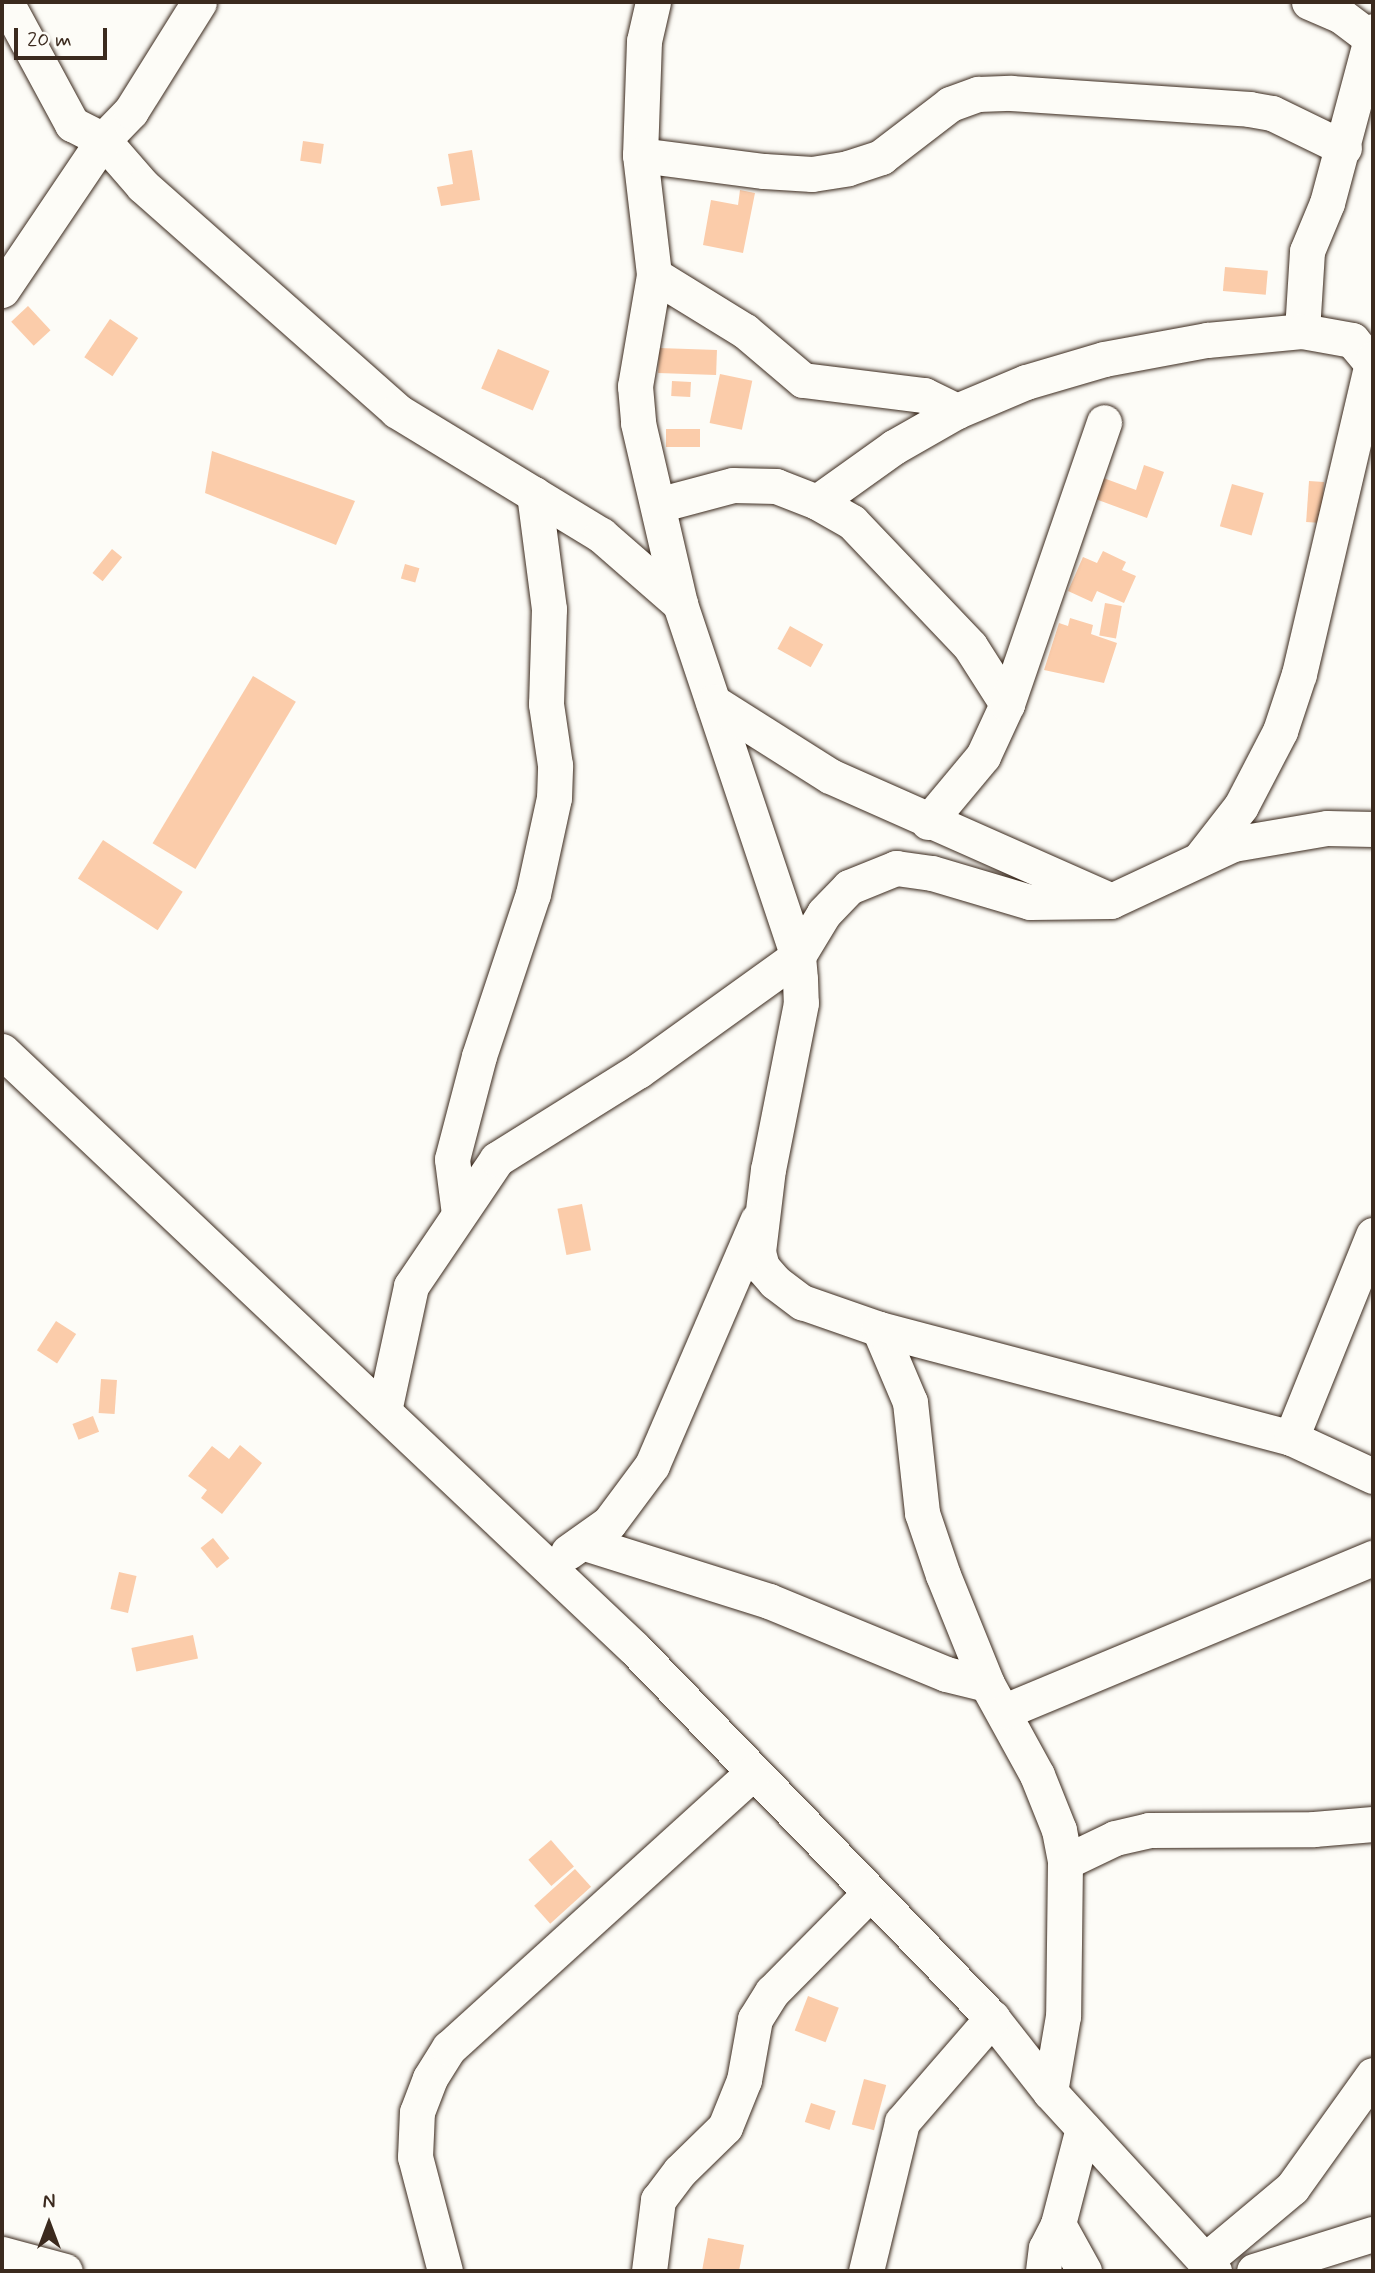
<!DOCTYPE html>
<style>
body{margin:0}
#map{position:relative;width:1375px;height:2273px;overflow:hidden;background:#fdfcf7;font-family:Mynerve,sans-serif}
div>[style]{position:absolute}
.building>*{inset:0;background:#fbccaa;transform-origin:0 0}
.roads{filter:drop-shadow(0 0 2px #3b2a1e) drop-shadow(0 0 2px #3b2a1e)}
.minor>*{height:35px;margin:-17.5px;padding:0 17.5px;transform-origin:17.5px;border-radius:17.5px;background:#fdfcf7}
span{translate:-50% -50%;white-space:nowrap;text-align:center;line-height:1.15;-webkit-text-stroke:5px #fdfcf7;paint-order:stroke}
.frame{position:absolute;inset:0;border:4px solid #3b2a1e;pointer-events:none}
.north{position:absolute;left:14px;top:2189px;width:70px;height:70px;-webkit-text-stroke:5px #fdfcf7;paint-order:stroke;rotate:0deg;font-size:19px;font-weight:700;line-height:28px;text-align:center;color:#3b2a1e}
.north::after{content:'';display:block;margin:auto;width:24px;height:32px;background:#3b2a1e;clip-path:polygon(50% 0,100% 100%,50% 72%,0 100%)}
.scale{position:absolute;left:14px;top:28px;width:93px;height:32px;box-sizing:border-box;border:4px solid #3b2a1e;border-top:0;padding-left:9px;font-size:21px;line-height:24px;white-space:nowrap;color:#3b2a1e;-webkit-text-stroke:5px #fdfcf7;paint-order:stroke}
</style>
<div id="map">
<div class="building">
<div style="left:303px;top:141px;width:21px;height:20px;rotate:8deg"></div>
<div style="clip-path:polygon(472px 150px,480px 200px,441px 206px,437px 187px,453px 184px,448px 154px)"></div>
<div style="clip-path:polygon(740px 190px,755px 193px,743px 253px,703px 245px,711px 200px,738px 205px)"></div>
<div style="left:1225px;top:267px;width:43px;height:24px;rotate:5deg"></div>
<div style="left:28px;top:306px;width:33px;height:23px;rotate:47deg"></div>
<div style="left:110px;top:319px;width:34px;height:46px;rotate:34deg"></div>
<div style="left:659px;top:348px;width:58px;height:25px;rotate:2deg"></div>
<div style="left:498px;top:349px;width:56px;height:43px;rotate:23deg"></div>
<div style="left:720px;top:374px;width:33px;height:50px;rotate:12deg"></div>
<div style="left:672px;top:381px;width:19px;height:15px;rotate:3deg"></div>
<div style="left:700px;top:429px;width:18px;height:34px;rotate:90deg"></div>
<div style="clip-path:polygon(212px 451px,355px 501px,336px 545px,205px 493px)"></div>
<div style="clip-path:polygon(1144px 465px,1164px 472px,1147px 518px,1090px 497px,1098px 476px,1136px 490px)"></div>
<div style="left:1309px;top:481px;width:15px;height:41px;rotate:4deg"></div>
<div style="left:1232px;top:484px;width:33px;height:44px;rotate:16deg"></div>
<div style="left:112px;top:549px;width:13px;height:31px;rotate:39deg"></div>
<div style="clip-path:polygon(1103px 551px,1126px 562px,1122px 570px,1136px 576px,1124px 603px,1097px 591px,1092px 602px,1068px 591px,1083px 557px,1097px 563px)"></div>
<div style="left:405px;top:564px;width:15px;height:15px;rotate:16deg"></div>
<div style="left:1105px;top:603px;width:17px;height:33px;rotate:10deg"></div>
<div style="clip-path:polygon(1070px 618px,1093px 625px,1091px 634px,1117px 643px,1104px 683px,1044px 670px,1059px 623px,1068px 626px)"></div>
<div style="left:790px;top:626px;width:38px;height:26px;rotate:29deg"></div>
<div style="left:253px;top:676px;width:50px;height:195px;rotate:31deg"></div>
<div style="left:103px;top:840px;width:95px;height:46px;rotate:33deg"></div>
<div style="left:582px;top:1204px;width:47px;height:25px;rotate:79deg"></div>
<div style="left:56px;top:1321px;width:24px;height:35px;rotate:33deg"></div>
<div style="left:101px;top:1379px;width:16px;height:34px;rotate:4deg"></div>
<div style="left:93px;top:1416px;width:17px;height:22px;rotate:69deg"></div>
<div style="clip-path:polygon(240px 1445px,262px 1463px,222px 1514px,201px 1498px,207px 1490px,188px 1476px,212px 1446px,229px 1459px)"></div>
<div style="left:213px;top:1538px;width:26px;height:16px;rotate:51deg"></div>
<div style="left:119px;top:1572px;width:18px;height:38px;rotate:13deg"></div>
<div style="left:193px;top:1635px;width:24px;height:63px;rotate:78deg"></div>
<div style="left:551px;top:1840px;width:35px;height:30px;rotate:49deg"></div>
<div style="left:575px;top:1869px;width:24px;height:55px;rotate:48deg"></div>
<div style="left:808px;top:1996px;width:33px;height:37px;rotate:21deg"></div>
<div style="left:864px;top:2079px;width:23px;height:47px;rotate:15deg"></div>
<div style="left:811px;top:2103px;width:26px;height:20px;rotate:18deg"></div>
<div style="clip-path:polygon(708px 2238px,744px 2245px,739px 2271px,702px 2271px)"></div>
</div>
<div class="roads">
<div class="minor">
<div style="left:6px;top:2px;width:139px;rotate:61.6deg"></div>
<div style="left:72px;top:124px;width:35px;rotate:27deg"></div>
<div style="left:103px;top:140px;width:61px;rotate:49deg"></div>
<div style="left:143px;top:186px;width:339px;rotate:41.5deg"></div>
<div style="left:397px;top:411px;width:239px;rotate:31.3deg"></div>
<div style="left:601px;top:535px;width:105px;rotate:41.1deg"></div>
<div style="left:653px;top:2px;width:40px;rotate:103deg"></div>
<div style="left:644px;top:41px;width:114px;rotate:92deg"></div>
<div style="left:640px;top:155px;width:121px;rotate:83.3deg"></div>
<div style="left:654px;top:275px;width:113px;rotate:99.7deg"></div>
<div style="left:635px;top:386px;width:37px;rotate:85deg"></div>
<div style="left:638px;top:423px;width:186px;rotate:76.9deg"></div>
<div style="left:680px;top:604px;width:371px;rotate:71.5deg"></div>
<div style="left:798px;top:956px;width:23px;rotate:85deg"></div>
<div style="left:800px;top:979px;width:24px;rotate:88deg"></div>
<div style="left:801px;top:1003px;width:169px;rotate:101.2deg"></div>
<div style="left:768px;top:1169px;width:84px;rotate:96.9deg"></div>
<div style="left:758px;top:1252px;width:16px;rotate:75deg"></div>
<div style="left:762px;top:1267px;width:20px;rotate:49deg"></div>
<div style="left:775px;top:1282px;width:34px;rotate:37deg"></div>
<div style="left:802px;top:1302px;width:82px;rotate:19.3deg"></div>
<div style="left:879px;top:1329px;width:79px;rotate:67deg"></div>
<div style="left:910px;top:1402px;width:112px;rotate:83.8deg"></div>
<div style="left:922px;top:1513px;width:65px;rotate:71.3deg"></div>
<div style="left:943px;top:1575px;width:118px;rotate:68deg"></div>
<div style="left:987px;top:1684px;width:104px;rotate:61.2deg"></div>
<div style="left:1037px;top:1775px;width:59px;rotate:68.2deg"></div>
<div style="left:1059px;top:1830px;width:33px;rotate:79deg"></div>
<div style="left:1065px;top:1862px;width:154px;rotate:90.7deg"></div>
<div style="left:1063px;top:2016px;width:77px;rotate:99.7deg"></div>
<div style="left:1309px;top:2px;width:34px;rotate:23deg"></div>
<div style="left:1340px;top:15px;width:39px;rotate:37deg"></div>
<div style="left:640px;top:155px;width:125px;rotate:7.4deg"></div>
<div style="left:764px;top:171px;width:48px;rotate:3.6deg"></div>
<div style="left:812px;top:174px;width:36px;rotate:-9deg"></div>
<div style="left:848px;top:168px;width:35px;rotate:-18deg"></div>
<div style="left:881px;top:157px;width:87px;rotate:-37.5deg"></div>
<div style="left:950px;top:104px;width:30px;rotate:-20deg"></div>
<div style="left:978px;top:94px;width:33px;rotate:-2deg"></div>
<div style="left:1011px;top:93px;width:239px;rotate:3.8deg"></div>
<div style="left:1249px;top:109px;width:23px;rotate:10deg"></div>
<div style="left:1272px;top:113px;width:80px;rotate:25.9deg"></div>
<div style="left:654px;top:275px;width:107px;rotate:31.6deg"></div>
<div style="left:745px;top:331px;width:76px;rotate:40.2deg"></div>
<div style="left:803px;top:380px;width:122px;rotate:7.1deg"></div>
<div style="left:924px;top:395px;width:37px;rotate:26deg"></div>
<div style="left:2px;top:290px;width:181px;rotate:-56deg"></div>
<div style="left:103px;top:140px;width:40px;rotate:-46deg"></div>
<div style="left:131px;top:111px;width:128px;rotate:-58deg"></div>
<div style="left:1302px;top:331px;width:80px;rotate:-86.4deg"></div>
<div style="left:1307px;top:251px;width:52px;rotate:-67.4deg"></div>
<div style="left:1327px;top:203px;width:178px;rotate:-75deg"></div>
<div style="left:817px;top:502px;width:95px;rotate:-35.5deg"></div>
<div style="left:894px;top:447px;width:73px;rotate:-29.7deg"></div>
<div style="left:957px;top:411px;width:75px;rotate:-22.8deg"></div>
<div style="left:1026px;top:382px;width:81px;rotate:-16.4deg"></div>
<div style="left:1104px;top:359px;width:105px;rotate:-10.5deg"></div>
<div style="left:1207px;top:340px;width:95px;rotate:-5.4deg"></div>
<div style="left:1302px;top:331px;width:51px;rotate:10.2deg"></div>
<div style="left:1352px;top:340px;width:30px;rotate:50deg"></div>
<div style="left:660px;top:510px;width:12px;rotate:-42deg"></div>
<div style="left:669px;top:502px;width:66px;rotate:-14.9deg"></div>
<div style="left:733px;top:485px;width:43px;rotate:1.3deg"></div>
<div style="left:776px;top:486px;width:44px;rotate:21.3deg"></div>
<div style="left:817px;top:502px;width:40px;rotate:29.7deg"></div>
<div style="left:852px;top:522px;width:171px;rotate:46.4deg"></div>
<div style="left:970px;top:646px;width:69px;rotate:57.5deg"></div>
<div style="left:713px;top:702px;width:138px;rotate:32.3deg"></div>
<div style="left:830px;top:776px;width:301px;rotate:23.9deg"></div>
<div style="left:928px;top:822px;width:86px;rotate:-50.2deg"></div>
<div style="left:983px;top:756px;width:57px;rotate:-65.2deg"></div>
<div style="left:1007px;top:704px;width:298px;rotate:-71deg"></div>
<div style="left:1202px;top:856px;width:63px;rotate:-52deg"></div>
<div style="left:1241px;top:806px;width:85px;rotate:-62.5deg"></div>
<div style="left:1280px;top:731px;width:60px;rotate:-71.6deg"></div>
<div style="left:1299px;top:674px;width:324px;rotate:-76.8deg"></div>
<div style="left:2px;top:1051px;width:869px;rotate:43.37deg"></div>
<div style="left:634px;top:1648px;width:515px;rotate:45.94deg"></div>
<div style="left:992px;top:2018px;width:94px;rotate:51.9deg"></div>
<div style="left:1050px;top:2092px;width:243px;rotate:47.5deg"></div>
<div style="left:459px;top:1214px;width:55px;rotate:-97.3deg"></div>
<div style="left:452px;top:1159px;width:106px;rotate:-75.3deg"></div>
<div style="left:479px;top:1056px;width:171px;rotate:-71.6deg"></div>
<div style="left:533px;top:894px;width:98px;rotate:-77.7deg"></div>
<div style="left:554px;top:798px;width:33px;rotate:-88deg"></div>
<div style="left:555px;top:765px;width:62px;rotate:-98.4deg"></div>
<div style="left:546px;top:704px;width:95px;rotate:-88.2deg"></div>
<div style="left:549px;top:609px;width:116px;rotate:-97.4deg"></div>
<div style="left:879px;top:1329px;width:426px;rotate:14.8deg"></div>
<div style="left:1291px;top:1438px;width:90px;rotate:24.9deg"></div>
<div style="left:384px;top:1411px;width:128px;rotate:-77.8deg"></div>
<div style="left:411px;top:1286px;width:153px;rotate:-55.9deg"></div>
<div style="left:497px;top:1159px;width:166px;rotate:-32deg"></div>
<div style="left:638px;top:1071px;width:197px;rotate:-35.7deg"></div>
<div style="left:798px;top:956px;width:50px;rotate:-58.8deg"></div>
<div style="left:824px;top:913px;width:36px;rotate:-46deg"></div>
<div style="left:849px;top:887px;width:51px;rotate:-22deg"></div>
<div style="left:896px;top:868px;width:36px;rotate:8deg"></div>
<div style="left:932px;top:873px;width:102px;rotate:16.5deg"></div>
<div style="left:1030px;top:902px;width:81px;rotate:-0.7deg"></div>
<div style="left:1111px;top:901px;width:135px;rotate:-25deg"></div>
<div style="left:1233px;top:844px;width:95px;rotate:-9.7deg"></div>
<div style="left:1327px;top:828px;width:46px;rotate:1.2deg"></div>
<div style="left:1291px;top:1438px;width:219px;rotate:-68deg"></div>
<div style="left:585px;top:1543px;width:193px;rotate:17.5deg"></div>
<div style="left:769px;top:1601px;width:191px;rotate:22.4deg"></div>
<div style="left:946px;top:1674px;width:42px;rotate:13.7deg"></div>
<div style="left:568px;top:1552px;width:50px;rotate:-35.3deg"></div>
<div style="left:609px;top:1523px;width:72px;rotate:-53.4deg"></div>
<div style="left:652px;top:1465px;width:266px;rotate:-66.7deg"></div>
<div style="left:1005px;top:1711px;width:399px;rotate:-22.6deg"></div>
<div style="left:1065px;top:1862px;width:55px;rotate:-25.6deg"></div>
<div style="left:1115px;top:1838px;width:35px;rotate:-13deg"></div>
<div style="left:1149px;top:1830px;width:165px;rotate:-0.3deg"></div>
<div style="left:1314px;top:1829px;width:59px;rotate:-4.8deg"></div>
<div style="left:1058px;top:2224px;width:54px;rotate:61deg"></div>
<div style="left:2px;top:2254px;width:65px;rotate:15.1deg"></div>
<div style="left:1207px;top:2259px;width:111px;rotate:-39.9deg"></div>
<div style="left:1292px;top:2188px;width:139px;rotate:-54.4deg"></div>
<div style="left:445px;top:2271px;width:118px;rotate:-104.7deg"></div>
<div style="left:415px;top:2157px;width:45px;rotate:-87.5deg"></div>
<div style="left:417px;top:2112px;width:36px;rotate:-69deg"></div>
<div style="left:430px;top:2078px;width:36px;rotate:-58deg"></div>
<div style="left:449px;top:2048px;width:411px;rotate:-42.2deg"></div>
<div style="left:649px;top:2271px;width:72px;rotate:-82.8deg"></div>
<div style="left:658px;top:2200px;width:36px;rotate:-53deg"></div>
<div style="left:680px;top:2171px;width:63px;rotate:-44.4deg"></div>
<div style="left:725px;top:2127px;width:51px;rotate:-68deg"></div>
<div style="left:744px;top:2080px;width:62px;rotate:-79.8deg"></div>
<div style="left:755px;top:2019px;width:32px;rotate:-58deg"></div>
<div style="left:772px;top:1992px;width:136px;rotate:-45.3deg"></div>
<div style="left:866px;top:2271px;width:153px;rotate:-76.4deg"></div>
<div style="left:902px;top:2122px;width:138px;rotate:-49.1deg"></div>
<div style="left:1043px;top:2271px;width:23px;rotate:-83deg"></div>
<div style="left:1046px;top:2248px;width:27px;rotate:-63deg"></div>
<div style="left:1058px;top:2224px;width:99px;rotate:-75.4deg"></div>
<div style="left:1254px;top:2271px;width:125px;rotate:-17.3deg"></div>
</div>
</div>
<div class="frame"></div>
<div class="north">N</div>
<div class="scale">20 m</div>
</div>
